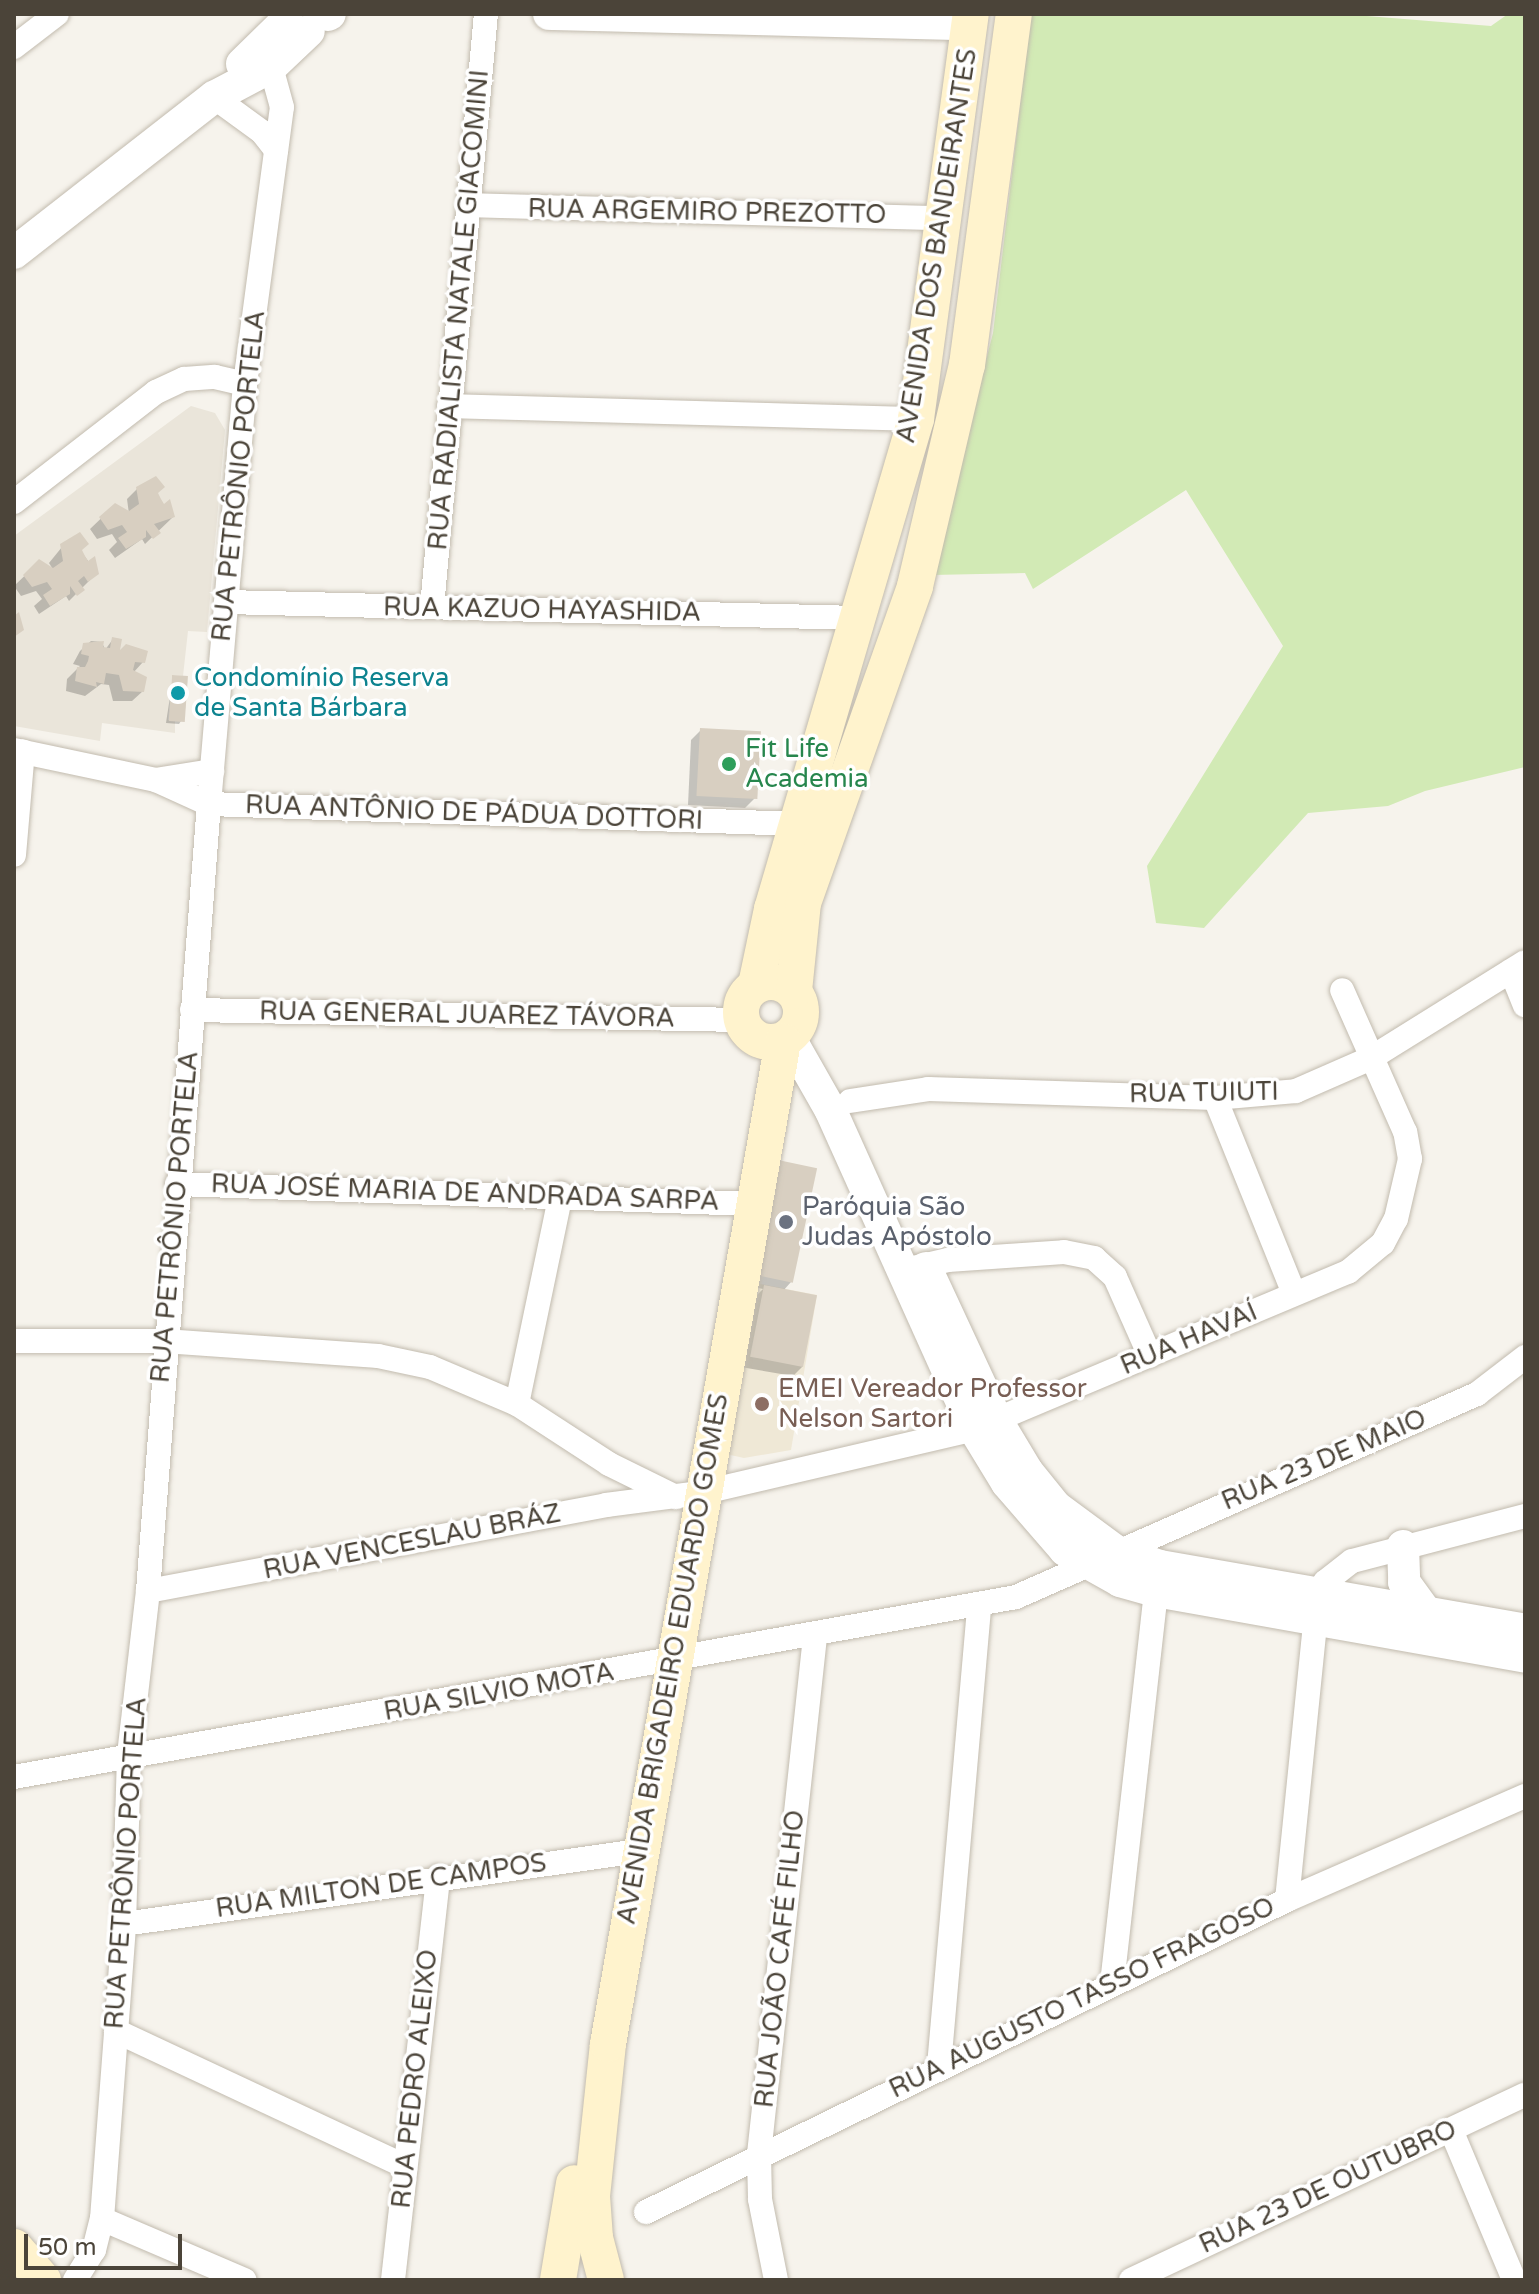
<!DOCTYPE html>
<meta charset="utf-8">
<style>
body{margin:0}
#map{position:relative;width:1539px;height:2294px;overflow:hidden;background:#f6f3ec;font-family:"Varela Round",sans-serif}
div>[style]{position:absolute}
.residential>*{inset:0;background:#eae5da}
.education>*{inset:0;background:#efe8d6}
.green>*{inset:0;background:#d2eab5}
.shadow>*{inset:0;background:#0003}
.building>*{inset:0;background:#d8cfc1;transform-origin:0 0}
.roads{filter:drop-shadow(0 0 2px #c2bbae) drop-shadow(0 0 2px #c2bbae)}
.minor>*{height:24px;margin:-12px;padding:0 12px;transform-origin:12px;border-radius:12px;background:#fff}
.tertiary>*{height:32px;margin:-16px;padding:0 16px;transform-origin:16px;border-radius:16px;background:#fff}
.secondary>*{height:36px;margin:-18px;padding:0 18px;transform-origin:18px;border-radius:18px;background:#fff3cd}
.secondary>.ring{margin:-18px;padding:0;box-sizing:content-box;background:none;border:36px solid #fff3cd;border-radius:50%}
.dots>*{width:22px;height:22px;translate:-50% -50%;box-sizing:border-box;border:4px solid #fff;border-radius:50%}
span{translate:-50% -50%;white-space:nowrap;text-align:center;line-height:1.15;-webkit-text-stroke:7px #fff;paint-order:stroke}
.street-label{font-size:26px;color:#4b4439}
.culture-label{font-size:26px;color:#0d838f}
.left{translate:0 -50%;text-align:left}
.leisure-label{font-size:26px;color:#27864d}
.worship-label{font-size:26px;color:#5b616d}
.education-label{font-size:26px;color:#785e54}
.frame{position:absolute;inset:0;border:16px solid #4b4439;pointer-events:none}
.scale{position:absolute;left:24px;top:2234px;width:158px;height:36px;box-sizing:border-box;border:4px solid #4b4439;border-top:0;padding-left:10px;font-size:24px;line-height:28px;white-space:nowrap;color:#4b4439;-webkit-text-stroke:6px #fff;paint-order:stroke}
</style>
<div id="map">
<div class="residential">
<div style="clip-path:polygon(191px 406px,215px 413px,225px 430px,207px 632px,188px 631px,183px 676px,172px 675px,168px 720px,175px 721px,175px 733px,102px 723px,100px 741px,14px 726px,14px 536px)"></div>
</div>
<div class="education">
<div style="clip-path:polygon(750px 1282px,817px 1295px,791px 1450px,744px 1458px,726px 1454px)"></div>
</div>
<div class="green">
<div style="clip-path:polygon(1031px 14px,1342px 14px,1491px 26px,1508px 14px,1525px 14px,1525px 767px,1425px 791px,1388px 806px,1308px 813px,1204px 928px,1156px 923px,1147px 866px,1283px 646px,1186px 490px,1033px 589px,1025px 573px,931px 575px,993px 333px)"></div>
</div>
<div class="shadow">
<div style="clip-path:polygon(137px 489px,156px 493px,163px 507px,170px 502px,173px 517px,145px 544px,142px 539px,115px 558px,109px 550px,117px 542px,112px 534px,97px 539px,90px 529px,115px 505px,129px 514px,127px 499px)"></div>
<div style="clip-path:polygon(62px 547px,80px 550px,97px 573px,69px 601px,66px 596px,39px 614px,34px 606px,42px 599px,36px 591px,21px 596px,14px 586px,39px 562px,54px 571px,49px 563px)"></div>
<div style="clip-path:polygon(113px 639px,117px 656px,143px 662px,133px 673px,143px 691px,132px 701px,113px 701px,109px 685px,101px 684px,85px 696px,66px 691px,67px 679px,80px 666px,73px 664px,80px 651px,91px 641px,102px 642px,105px 650px)"></div>
<div style="clip-path:polygon(173px 677px,181px 721px,179px 724px,166px 723px)"></div>
<div style="clip-path:polygon(701px 730px,755px 798px,745px 808px,688px 805px,691px 740px)"></div>
<div style="clip-path:polygon(768px 1172px,791px 1282px,783px 1291px,803px 1366px,793px 1376px,741px 1367px,755px 1297px,763px 1289px,745px 1285px)"></div>
</div>
<div class="building">
<div style="clip-path:polygon(156px 476px,165px 487px,158px 493px,161px 499px,164px 504px,170px 499px,175px 517px,154px 524px,161px 533px,153px 539px,146px 530px,146px 537px,126px 549px,118px 538px,127px 532px,122px 525px,108px 530px,99px 517px,115px 503px,129px 511px,139px 504px,136px 487px)"></div>
<div style="clip-path:polygon(80px 532px,89px 544px,82px 550px,85px 556px,88px 561px,95px 556px,99px 574px,88px 582px,84px 576px,78px 581px,85px 590px,77px 596px,70px 586px,70px 594px,50px 606px,43px 595px,52px 589px,47px 582px,32px 587px,23px 575px,39px 559px,53px 568px,63px 561px,60px 544px)"></div>
<div style="clip-path:polygon(19px 612px,24px 630px,14px 637px,14px 616px)"></div>
<div style="clip-path:polygon(112px 637px,122px 639px,120px 650px,126px 644px,148px 651px,145px 663px,135px 662px,133px 670px,147px 677px,144px 692px,123px 691px,119px 675px,106px 673px,104px 684px,96px 682px,97px 687px,75px 681px,77px 667px,85px 667px,88px 661px,89px 656px,81px 654px,83px 643px,104px 641px,103px 647px,110px 648px)"></div>
<div style="left:172px;top:675px;width:16px;height:46px;rotate:4deg"></div>
<div style="left:700px;top:728px;width:61px;height:68px;rotate:3deg"></div>
<div style="left:778px;top:1160px;width:40px;height:117px;rotate:12deg"></div>
<div style="left:764px;top:1285px;width:54px;height:73px;rotate:11deg"></div>
</div>
<div class="roads">
<div class="minor">
<div style="left:14px;top:47px;width:54px;rotate:-37.5deg"></div>
<div style="left:214px;top:97px;width:59px;rotate:36.1deg"></div>
<div style="left:262px;top:132px;width:23px;rotate:52deg"></div>
<div style="left:468px;top:205px;width:478px;rotate:1.6deg"></div>
<div style="left:449px;top:406px;width:467px;rotate:1.6deg"></div>
<div style="left:14px;top:502px;width:180px;rotate:-37.8deg"></div>
<div style="left:156px;top:392px;width:31px;rotate:-25deg"></div>
<div style="left:184px;top:379px;width:31px;rotate:-4deg"></div>
<div style="left:215px;top:377px;width:31px;rotate:13deg"></div>
<div style="left:226px;top:602px;width:632px;rotate:1.45deg"></div>
<div style="left:432px;top:607px;width:595px;rotate:-84.8deg"></div>
<div style="left:14px;top:750px;width:145px;rotate:11.9deg"></div>
<div style="left:156px;top:780px;width:58px;rotate:24.4deg"></div>
<div style="left:209px;top:804px;width:589px;rotate:1.94deg"></div>
<div style="left:156px;top:780px;width:57px;rotate:-9.1deg"></div>
<div style="left:14px;top:855px;width:104px;rotate:-85.1deg"></div>
<div style="left:1511px;top:971px;width:37px;rotate:68deg"></div>
<div style="left:192px;top:1010px;width:549px;rotate:1.04deg"></div>
<div style="left:1215px;top:1098px;width:211px;rotate:68deg"></div>
<div style="left:850px;top:1101px;width:79px;rotate:-8.7deg"></div>
<div style="left:928px;top:1089px;width:287px;rotate:1.8deg"></div>
<div style="left:1215px;top:1098px;width:81px;rotate:-4.9deg"></div>
<div style="left:1296px;top:1091px;width:82px;rotate:-23.7deg"></div>
<div style="left:1371px;top:1058px;width:181px;rotate:-31.9deg"></div>
<div style="left:177px;top:1184px;width:576px;rotate:1.99deg"></div>
<div style="left:909px;top:1269px;width:40px;rotate:-13deg"></div>
<div style="left:948px;top:1260px;width:116px;rotate:-3.9deg"></div>
<div style="left:1064px;top:1252px;width:31px;rotate:11deg"></div>
<div style="left:1094px;top:1258px;width:28px;rotate:42deg"></div>
<div style="left:1115px;top:1277px;width:86px;rotate:66.1deg"></div>
<div style="left:14px;top:1341px;width:150px"></div>
<div style="left:164px;top:1341px;width:215px;rotate:4deg"></div>
<div style="left:378px;top:1356px;width:53px;rotate:11.9deg"></div>
<div style="left:430px;top:1367px;width:95px;rotate:23deg"></div>
<div style="left:517px;top:1404px;width:110px;rotate:33.1deg"></div>
<div style="left:609px;top:1464px;width:75px;rotate:26.2deg"></div>
<div style="left:517px;top:1404px;width:215px;rotate:-78.2deg"></div>
<div style="left:148px;top:1591px;width:466px;rotate:-10.6deg"></div>
<div style="left:606px;top:1505px;width:95px;rotate:-7.3deg"></div>
<div style="left:700px;top:1493px;width:281px;rotate:-13.1deg"></div>
<div style="left:974px;top:1429px;width:406px;rotate:-22.8deg"></div>
<div style="left:1348px;top:1272px;width:45px;rotate:-39.6deg"></div>
<div style="left:1383px;top:1243px;width:27px;rotate:-62deg"></div>
<div style="left:1396px;top:1219px;width:62px;rotate:-76.9deg"></div>
<div style="left:1410px;top:1159px;width:27px;rotate:-100deg"></div>
<div style="left:1405px;top:1132px;width:155px;rotate:-113.9deg"></div>
<div style="left:14px;top:1777px;width:1018px;rotate:-10.18deg"></div>
<div style="left:1016px;top:1597px;width:504px;rotate:-23.77deg"></div>
<div style="left:1477px;top:1394px;width:61px;rotate:-37.6deg"></div>
<div style="left:1287px;top:1900px;width:306px;rotate:-84.2deg"></div>
<div style="left:1318px;top:1596px;width:16px;rotate:-63deg"></div>
<div style="left:1325px;top:1582px;width:34px;rotate:-38deg"></div>
<div style="left:1352px;top:1561px;width:179px;rotate:-14.6deg"></div>
<div style="left:124px;top:1924px;width:520px;rotate:-8.07deg"></div>
<div style="left:1112px;top:1984px;width:411px;rotate:-83.6deg"></div>
<div style="left:116px;top:2031px;width:318px;rotate:25.1deg"></div>
<div style="left:939px;top:2066px;width:463px;rotate:-85deg"></div>
<div style="left:1451px;top:2130px;width:163px;rotate:67.2deg"></div>
<div style="left:646px;top:2212px;width:713px;rotate:-25.95deg"></div>
<div style="left:1287px;top:1900px;width:260px;rotate:-23.6deg"></div>
<div style="left:102px;top:2219px;width:155px;rotate:23.2deg"></div>
<div style="left:75px;top:2280px;width:36px;rotate:-58deg"></div>
<div style="left:94px;top:2250px;width:32px;rotate:-76deg"></div>
<div style="left:102px;top:2219px;width:296px;rotate:-85.7deg"></div>
<div style="left:124px;top:1924px;width:169px;rotate:-88.3deg"></div>
<div style="left:129px;top:1755px;width:165px;rotate:-83.4deg"></div>
<div style="left:148px;top:1591px;width:789px;rotate:-85.57deg"></div>
<div style="left:209px;top:804px;width:422px;rotate:-85.1deg"></div>
<div style="left:245px;top:384px;width:279px;rotate:-82.4deg"></div>
<div style="left:282px;top:107px;width:41px;rotate:-105.4deg"></div>
<div style="left:393px;top:2280px;width:406px;rotate:-83.6deg"></div>
<div style="left:776px;top:2280px;width:83px;rotate:-101.2deg"></div>
<div style="left:760px;top:2199px;width:45px;rotate:-91.3deg"></div>
<div style="left:759px;top:2154px;width:520px;rotate:-83.82deg"></div>
<div style="left:1131px;top:2280px;width:435px;rotate:-25.2deg"></div>
</div>
<div class="tertiary">
<div style="left:549px;top:14px;width:421px;rotate:1.4deg"></div>
<div style="left:328px;top:15px;width:2px;rotate:-27deg"></div>
<div style="left:242px;top:64px;width:63px;rotate:-44.4deg"></div>
<div style="left:14px;top:253px;width:254px;rotate:-38deg"></div>
<div style="left:214px;top:97px;width:64px;rotate:-27.8deg"></div>
<div style="left:271px;top:67px;width:52px;rotate:-43.5deg"></div>
<div style="left:789px;top:1037px;width:85px;rotate:60.4deg"></div>
<div style="left:831px;top:1111px;width:349px;rotate:65.8deg"></div>
<div style="left:974px;top:1429px;width:63px;rotate:58.6deg"></div>
<div style="left:1007px;top:1483px;width:89px;rotate:49.1deg"></div>
<div style="left:1065px;top:1550px;width:63px;rotate:29.4deg"></div>
<div style="left:1120px;top:1581px;width:37px;rotate:16deg"></div>
<div style="left:1156px;top:1591px;width:375px;rotate:10.1deg"></div>
<div style="left:926px;top:1268px;width:169px;rotate:65.1deg"></div>
<div style="left:997px;top:1421px;width:58px;rotate:59deg"></div>
<div style="left:1027px;top:1471px;width:46px;rotate:51.1deg"></div>
<div style="left:1056px;top:1507px;width:74px;rotate:36.3deg"></div>
<div style="left:1116px;top:1551px;width:46px;rotate:18.8deg"></div>
<div style="left:1160px;top:1566px;width:371px;rotate:9.9deg"></div>
<div style="left:1403px;top:1546px;width:36px;rotate:88deg"></div>
<div style="left:1404px;top:1582px;width:34px;rotate:54deg"></div>
</div>
<div class="secondary">
<div class="ring" style="left:741px;top:982px;width:24px;height:24px"></div>
<div style="left:756px;top:985px;width:78px;rotate:-78.1deg"></div>
<div style="left:772px;top:909px;width:511px;rotate:-73.62deg"></div>
<div style="left:916px;top:419px;width:409px;rotate:-82.3deg"></div>
<div style="left:794px;top:991px;width:88px;rotate:-84.2deg"></div>
<div style="left:803px;top:903px;width:336px;rotate:-70.5deg"></div>
<div style="left:915px;top:586px;width:227px;rotate:-76.8deg"></div>
<div style="left:967px;top:365px;width:354px;rotate:-82.4deg"></div>
<div style="left:14px;top:2247px;width:44px;rotate:48.7deg"></div>
<div style="left:558px;top:2280px;width:98px;rotate:-80.6deg"></div>
<div style="left:606px;top:2280px;width:43px;rotate:-104.7deg"></div>
<div style="left:595px;top:2238px;width:42px;rotate:-94.1deg"></div>
<div style="left:592px;top:2196px;width:153px;rotate:-84deg"></div>
<div style="left:608px;top:2044px;width:1018px;rotate:-80.1deg"></div>
</div>
</div>
<div class="dots">
<div style="left:178px;top:693px;background:#0f9aa8"></div>
<div style="left:729px;top:764px;background:#2e9e5b"></div>
<div style="left:786px;top:1222px;background:#6b7280"></div>
<div style="left:762px;top:1404px;background:#8d6e63"></div>
</div>
<div class="street-label">
<span style="left:707px;top:212px;rotate:1deg">RUA ARGEMIRO PREZOTTO</span>
<span style="left:937px;top:246px;rotate:-81deg">AVENIDA DOS BANDEIRANTES</span>
<span style="left:459px;top:310px;rotate:-85deg">RUA RADIALISTA NATALE GIACOMINI</span>
<span style="left:239px;top:476px;rotate:-84deg">RUA PETRÔNIO PORTELA</span>
<span style="left:542px;top:610px;rotate:1deg">RUA KAZUO HAYASHIDA</span>
<span style="left:474px;top:813px;rotate:2deg">RUA ANTÔNIO DE PÁDUA DOTTORI</span>
<span style="left:467px;top:1015px;rotate:1deg">RUA GENERAL JUAREZ TÁVORA</span>
<span style="left:1204px;top:1093px;rotate:-1deg">RUA TUIUTI</span>
<span style="left:465px;top:1193px;rotate:2deg">RUA JOSÉ MARIA DE ANDRADA SARPA</span>
<span style="left:175px;top:1217px;rotate:-85deg">RUA PETRÔNIO PORTELA</span>
<span style="left:1189px;top:1339px;rotate:-23deg">RUA HAVAÍ</span>
<span style="left:1324px;top:1460px;rotate:-23deg">RUA 23 DE MAIO</span>
<span style="left:412px;top:1542px;rotate:-11deg">RUA VENCESLAU BRÁZ</span>
<span style="left:673px;top:1659px;rotate:-80deg">AVENIDA BRIGADEIRO EDUARDO GOMES</span>
<span style="left:499px;top:1692px;rotate:-10deg">RUA SILVIO MOTA</span>
<span style="left:126px;top:1863px;rotate:-86deg">RUA PETRÔNIO PORTELA</span>
<span style="left:381px;top:1886px;rotate:-8deg">RUA MILTON DE CAMPOS</span>
<span style="left:780px;top:1959px;rotate:-84deg">RUA JOÃO CAFÉ FILHO</span>
<span style="left:1082px;top:1998px;rotate:-26deg">RUA AUGUSTO TASSO FRAGOSO</span>
<span style="left:415px;top:2079px;rotate:-84deg">RUA PEDRO ALEIXO</span>
<span style="left:1328px;top:2187px;rotate:-25deg">RUA 23 DE OUTUBRO</span>
</div>
<div class="culture-label">
<span class="left" style="left:194px;top:693px">Condomínio Reserva<br>de Santa Bárbara</span>
</div>
<div class="leisure-label">
<span class="left" style="left:745px;top:764px">Fit Life<br>Academia</span>
</div>
<div class="worship-label">
<span class="left" style="left:802px;top:1222px">Paróquia São<br>Judas Apóstolo</span>
</div>
<div class="education-label">
<span class="left" style="left:778px;top:1404px">EMEI Vereador Professor<br>Nelson Sartori</span>
</div>
<div class="frame"></div>
<div class="scale">50 m</div>
</div>
